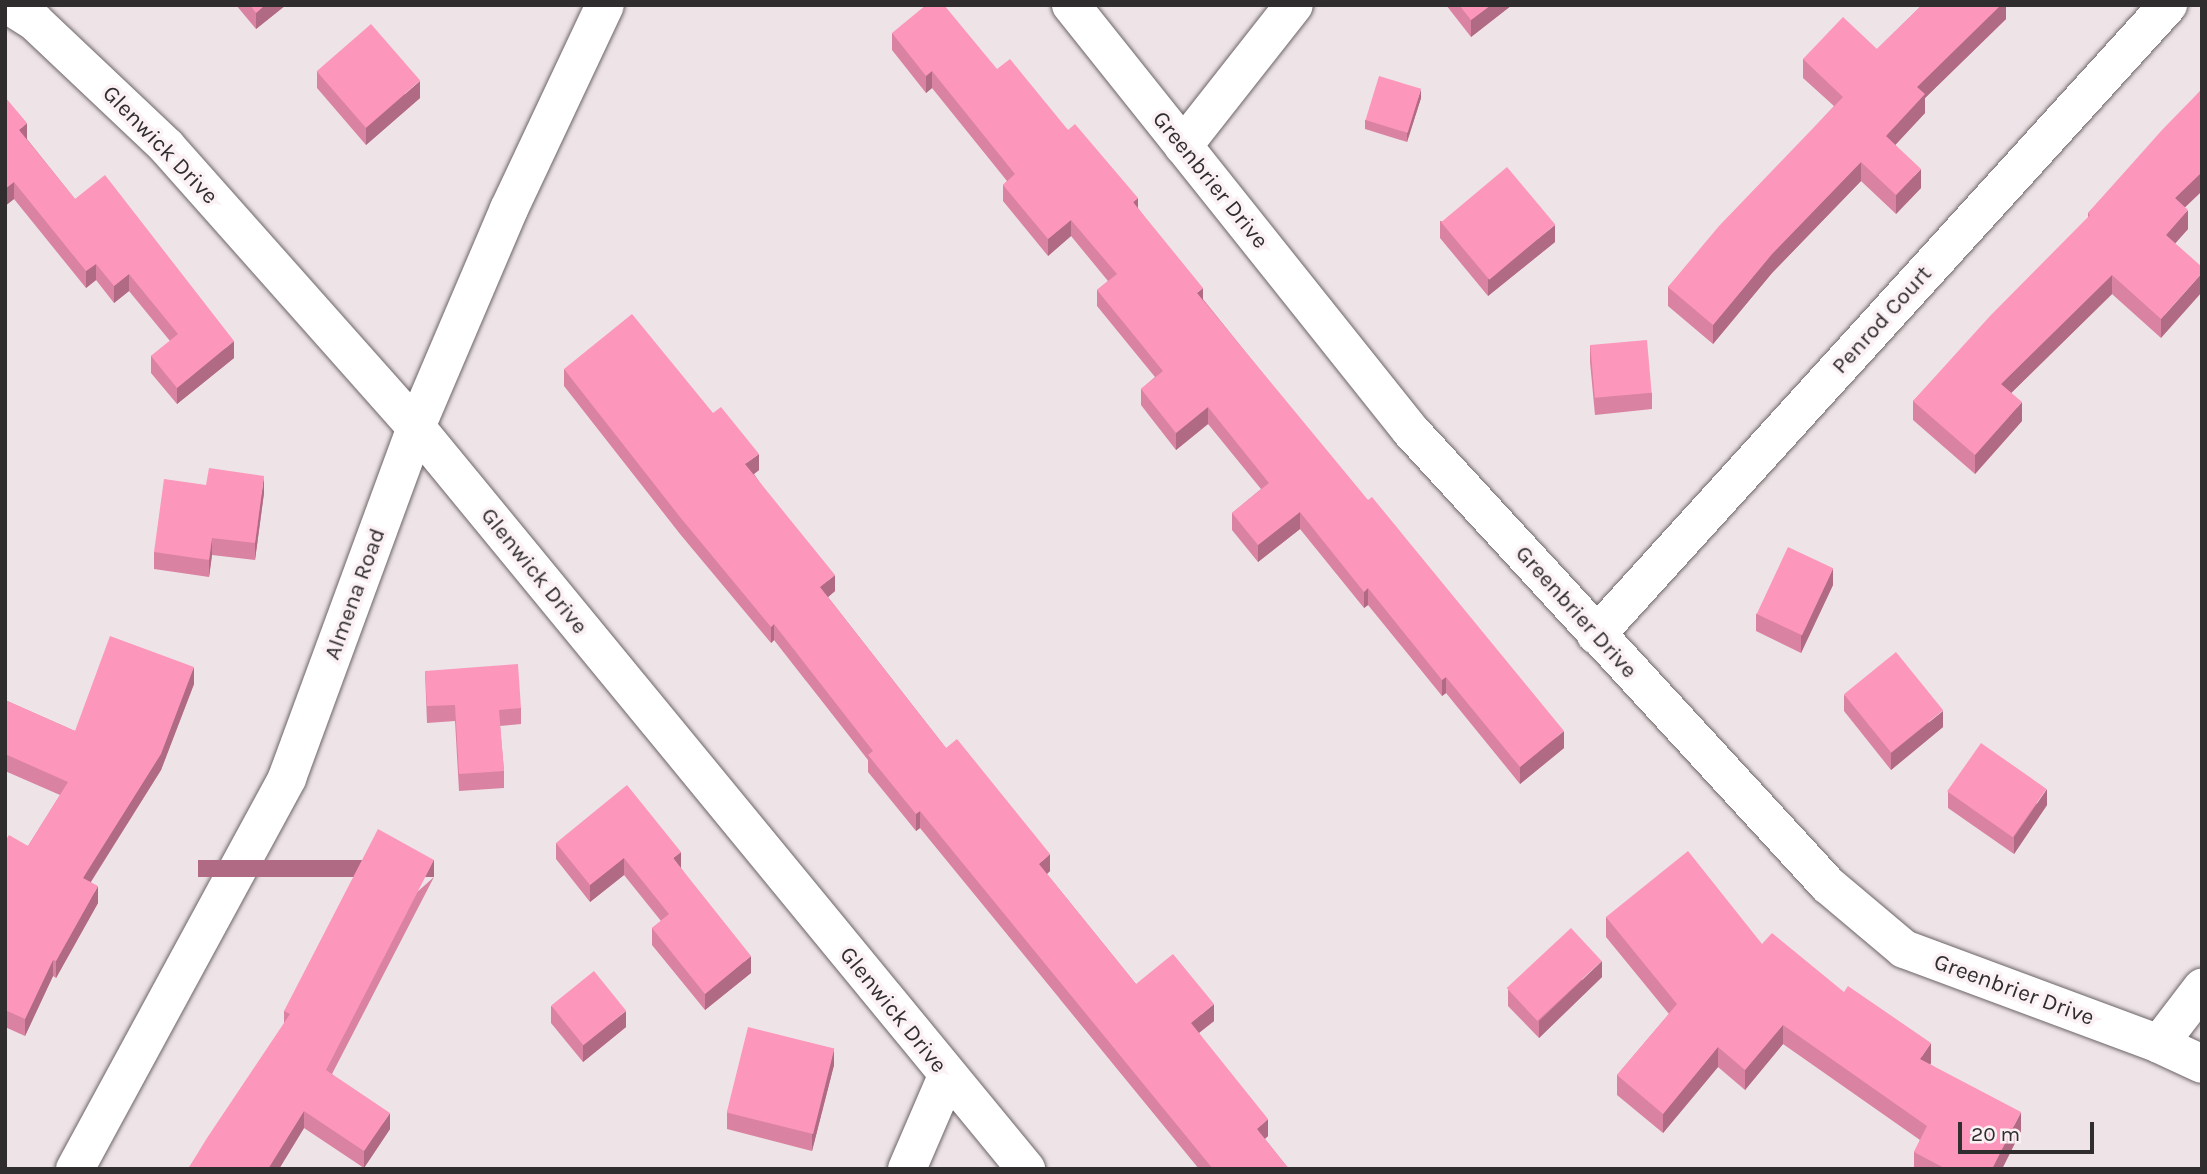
<!DOCTYPE html>
<style>
body{margin:0}
#map{position:relative;width:2207px;height:1174px;overflow:hidden;background:#eee4e7;font-family:Karla,sans-serif}
div>[style]{position:absolute}
.roads{filter:drop-shadow(0 0 2px #6c6466) drop-shadow(0 0 2px #6c6466)}
.street>*{height:38px;margin:-19px;padding:0 19px;transform-origin:19px;border-radius:19px;background:#fff}
.wall>*{inset:0;background:#d982a1}
.shaded-wall>*{inset:0;background:#b06a83;transform-origin:0 0}
.building>*{inset:0;background:#fc97bb;transform-origin:0 0}
span{translate:-50% -50%;white-space:nowrap;text-align:center;line-height:1.15;-webkit-text-stroke:7px #fbf1f4;paint-order:stroke}
.street-label{font-size:23px;color:#302d2e}
.frame{position:absolute;inset:0;border:7px solid #302d2e;pointer-events:none}
.scale{position:absolute;left:1958px;top:1122px;width:136px;height:32px;box-sizing:border-box;border:4px solid #302d2e;border-top:0;padding-left:9px;font-size:21px;line-height:24px;white-space:nowrap;color:#302d2e;-webkit-text-stroke:5px #fbf1f4;paint-order:stroke}
</style>
<div id="map">
<div class="roads">
<div class="street">
<div style="left:8px;top:5px;width:32px;rotate:32deg"></div>
<div style="left:35px;top:22px;width:182px;rotate:43.4deg"></div>
<div style="left:167px;top:147px;width:375px;rotate:48.4deg"></div>
<div style="left:416px;top:427px;width:961px;rotate:50.58deg"></div>
<div style="left:1071px;top:5px;width:544px;rotate:51.42deg"></div>
<div style="left:1410px;top:430px;width:618px;rotate:47.43deg"></div>
<div style="left:1828px;top:885px;width:99px;rotate:40.1deg"></div>
<div style="left:1904px;top:949px;width:272px;rotate:20.4deg"></div>
<div style="left:2159px;top:1044px;width:47px;rotate:24.9deg"></div>
<div style="left:1183px;top:146px;width:179px;rotate:-51.8deg"></div>
<div style="left:1596px;top:635px;width:851px;rotate:-47.76deg"></div>
<div style="left:2159px;top:1044px;width:71px;rotate:-52.5deg"></div>
<div style="left:75px;top:1169px;width:445px;rotate:-61.5deg"></div>
<div style="left:287px;top:778px;width:374px;rotate:-69.8deg"></div>
<div style="left:416px;top:427px;width:237px;rotate:-66.9deg"></div>
<div style="left:509px;top:209px;width:225px;rotate:-64.8deg"></div>
<div style="left:907px;top:1169px;width:101px;rotate:-66.7deg"></div>
</div>
</div>
<div class="wall">
<div style="clip-path:polygon(236px 5px,286px 5px,256px 29px)"></div>
<div style="clip-path:polygon(1446px 5px,1512px 5px,1471px 37px)"></div>
<div style="clip-path:polygon(1922px 5px,2007px 5px,2006px 7px,2006px 19px,1925px 98px,1925px 113px,1895px 145px,1921px 188px,1896px 214px,1861px 181px,1772px 273px,1713px 344px,1668px 306px,1668px 287px,1834px 106px,1803px 78px,1803px 59px,1877px 49px)"></div>
<div style="clip-path:polygon(892px 33px,997px 69px,1068px 130px,1138px 208px,1203px 299px,1564px 748px,1520px 784px,1446px 693px,1442px 696px,1368px 605px,1364px 608px,1300px 529px,1258px 562px,1232px 530px,1232px 513px,1261px 489px,1208px 424px,1176px 450px,1141px 405px,1141px 389px,1155px 377px,1097px 306px,1097px 290px,1108px 281px,1071px 236px,1048px 256px,1003px 201px,1003px 185px,1007px 181px,932px 88px,926px 93px,892px 50px)"></div>
<div style="clip-path:polygon(317px 71px,420px 98px,366px 145px,317px 88px)"></div>
<div style="clip-path:polygon(2202px 89px,2202px 191px,2185px 207px,2188px 229px,2175px 243px,2161px 338px,2112px 294px,2011px 393px,2022px 421px,1975px 474px,1913px 420px,1913px 401px,2088px 218px,2088px 213px)"></div>
<div style="clip-path:polygon(5px 97px,27px 139px,75px 199px,234px 358px,177px 404px,151px 373px,151px 356px,170px 341px,129px 291px,114px 303px,96px 280px,86px 288px,14px 199px,5px 206px)"></div>
<div style="clip-path:polygon(1421px 98px,1407px 142px,1365px 129px,1365px 120px)"></div>
<div style="clip-path:polygon(1440px 221px,1555px 242px,1488px 296px,1440px 238px)"></div>
<div style="clip-path:polygon(1590px 345px,1652px 393px,1652px 409px,1595px 415px,1590px 362px)"></div>
<div style="clip-path:polygon(564px 369px,759px 470px,754px 474px,835px 591px,828px 597px,946px 748px,1050px 871px,1047px 874px,1136px 984px,1214px 1021px,1199px 1033px,1268px 1136px,1265px 1139px,1289px 1169px,1199px 1169px,920px 828px,916px 831px,868px 772px,868px 760px,774px 640px,771px 643px,680px 534px,564px 386px)"></div>
<div style="clip-path:polygon(264px 493px,255px 560px,212px 555px,209px 577px,154px 569px,154px 552px)"></div>
<div style="clip-path:polygon(1833px 585px,1801px 653px,1756px 631px,1756px 614px)"></div>
<div style="clip-path:polygon(425px 671px,521px 708px,521px 724px,500px 726px,504px 771px,504px 788px,459px 791px,455px 721px,427px 723px)"></div>
<div style="clip-path:polygon(194px 684px,161px 770px,91px 882px,98px 903px,56px 978px,53px 976px,25px 1036px,5px 1027px,5px 841px,28px 846px,60px 795px,5px 771px,5px 700px,75px 731px)"></div>
<div style="clip-path:polygon(1844px 695px,1943px 727px,1891px 770px,1844px 711px)"></div>
<div style="clip-path:polygon(1948px 792px,2047px 805px,2014px 854px,1948px 808px)"></div>
<div style="clip-path:polygon(556px 843px,681px 868px,751px 973px,705px 1010px,652px 945px,652px 928px,661px 921px,624px 875px,590px 902px,556px 859px)"></div>
<div style="clip-path:polygon(434px 877px,332px 1074px,390px 1129px,364px 1168px,304px 1128px,279px 1169px,188px 1169px,284px 1024px,284px 1011px)"></div>
<div style="clip-path:polygon(1606px 917px,1762px 944px,1931px 1063px,1930px 1064px,2021px 1131px,2002px 1169px,1914px 1169px,1914px 1152px,1920px 1140px,1783px 1044px,1745px 1090px,1718px 1067px,1663px 1133px,1617px 1095px,1617px 1075px,1669px 1014px,1606px 937px)"></div>
<div style="clip-path:polygon(1602px 977px,1539px 1038px,1508px 1006px,1508px 990px)"></div>
<div style="clip-path:polygon(551px 1006px,626px 1027px,583px 1062px,551px 1023px)"></div>
<div style="clip-path:polygon(834px 1065px,812px 1151px,727px 1129px,727px 1112px)"></div>
</div>
<div class="shaded-wall">
<div style="clip-path:polygon(265px 5px,286px 5px,256px 29px,256px 13px)"></div>
<div style="clip-path:polygon(1491px 5px,1512px 5px,1471px 37px,1471px 20px)"></div>
<div style="clip-path:polygon(1999px 5px,2007px 5px,2006px 7px,2006px 19px,1925px 98px,1925px 113px,1886px 155px,1886px 136px,1917px 87px)"></div>
<div style="clip-path:polygon(932px 71px,932px 88px,926px 93px,926px 76px)"></div>
<div style="clip-path:polygon(420px 81px,420px 98px,366px 145px,366px 128px)"></div>
<div style="clip-path:polygon(1421px 89px,1421px 98px,1407px 142px,1407px 133px)"></div>
<div style="clip-path:polygon(27px 123px,27px 140px,19px 130px)"></div>
<div style="clip-path:polygon(1861px 162px,1861px 181px,1772px 273px,1713px 344px,1713px 325px,1772px 254px)"></div>
<div style="clip-path:polygon(1921px 169px,1921px 188px,1896px 214px,1896px 195px)"></div>
<div style="clip-path:polygon(2202px 172px,2202px 191px,2175px 217px,2175px 198px)"></div>
<div style="clip-path:polygon(14px 182px,14px 199px,5px 206px,5px 189px)"></div>
<div style="clip-path:polygon(1138px 198px,1138px 215px,1133px 202px)"></div>
<div style="clip-path:polygon(2188px 210px,2188px 229px,2166px 254px,2166px 235px)"></div>
<div style="clip-path:polygon(1071px 220px,1071px 236px,1048px 256px,1048px 239px)"></div>
<div style="clip-path:polygon(1555px 225px,1555px 242px,1488px 296px,1488px 279px)"></div>
<div style="clip-path:polygon(96px 264px,96px 280px,86px 288px,86px 271px)"></div>
<div style="clip-path:polygon(2202px 273px,2202px 292px,2161px 338px,2161px 319px)"></div>
<div style="clip-path:polygon(129px 274px,129px 291px,114px 303px,114px 286px)"></div>
<div style="clip-path:polygon(2112px 275px,2112px 294px,2001px 403px,2001px 384px)"></div>
<div style="clip-path:polygon(1203px 288px,1203px 305px,1197px 293px)"></div>
<div style="clip-path:polygon(234px 341px,234px 358px,177px 404px,177px 388px)"></div>
<div style="clip-path:polygon(2022px 402px,2022px 421px,1975px 474px,1975px 455px)"></div>
<div style="clip-path:polygon(1208px 407px,1208px 424px,1176px 450px,1176px 433px)"></div>
<div style="clip-path:polygon(759px 454px,759px 470px,745px 481px,745px 464px)"></div>
<div style="clip-path:polygon(264px 476px,264px 493px,255px 560px,255px 543px)"></div>
<div style="clip-path:polygon(1300px 512px,1300px 529px,1258px 562px,1258px 545px)"></div>
<div style="clip-path:polygon(212px 538px,212px 555px,209px 577px,209px 560px)"></div>
<div style="clip-path:polygon(1833px 568px,1833px 585px,1801px 653px,1801px 636px)"></div>
<div style="clip-path:polygon(835px 575px,835px 591px,820px 604px,820px 587px)"></div>
<div style="clip-path:polygon(1368px 588px,1368px 605px,1364px 608px,1364px 592px)"></div>
<div style="clip-path:polygon(774px 624px,774px 640px,771px 643px,771px 627px)"></div>
<div style="clip-path:polygon(194px 667px,194px 684px,161px 770px,83px 894px,83px 878px)"></div>
<div style="clip-path:polygon(1446px 677px,1446px 693px,1442px 696px,1442px 680px)"></div>
<div style="clip-path:polygon(1943px 711px,1943px 727px,1891px 770px,1891px 753px)"></div>
<div style="clip-path:polygon(1564px 731px,1564px 748px,1520px 784px,1520px 767px)"></div>
<div style="clip-path:polygon(2047px 789px,2047px 805px,2014px 854px,2014px 837px)"></div>
<div style="clip-path:polygon(920px 811px,920px 828px,916px 831px,916px 814px)"></div>
<div style="clip-path:polygon(681px 852px,681px 869px,673px 858px)"></div>
<div style="clip-path:polygon(1050px 854px,1050px 871px,1039px 881px,1039px 864px)"></div>
<div style="clip-path:polygon(624px 858px,624px 875px,590px 902px,590px 885px)"></div>
<div style="left:434px;top:860px;width:17px;height:236px;rotate:90deg"></div>
<div style="clip-path:polygon(98px 886px,98px 903px,56px 978px,56px 961px)"></div>
<div style="clip-path:polygon(751px 956px,751px 973px,705px 1010px,705px 994px)"></div>
<div style="clip-path:polygon(53px 960px,53px 976px,25px 1036px,25px 1019px)"></div>
<div style="clip-path:polygon(1602px 961px,1602px 977px,1539px 1038px,1539px 1021px)"></div>
<div style="clip-path:polygon(1214px 1004px,1214px 1021px,1191px 1039px,1191px 1023px)"></div>
<div style="clip-path:polygon(626px 1011px,626px 1027px,583px 1062px,583px 1045px)"></div>
<div style="clip-path:polygon(1783px 1025px,1783px 1044px,1745px 1090px,1745px 1070px)"></div>
<div style="clip-path:polygon(1931px 1043px,1931px 1063px,1920px 1078px,1920px 1059px)"></div>
<div style="clip-path:polygon(1718px 1047px,1718px 1067px,1663px 1133px,1663px 1114px)"></div>
<div style="clip-path:polygon(834px 1048px,834px 1065px,812px 1151px,812px 1134px)"></div>
<div style="clip-path:polygon(304px 1111px,304px 1128px,279px 1169px,268px 1169px)"></div>
<div style="clip-path:polygon(2021px 1112px,2021px 1131px,2002px 1169px,1992px 1169px)"></div>
<div style="clip-path:polygon(390px 1113px,390px 1129px,364px 1168px,364px 1151px)"></div>
<div style="clip-path:polygon(1268px 1119px,1268px 1136px,1257px 1145px,1257px 1129px)"></div>
</div>
<div class="building">
<div style="clip-path:polygon(250px 5px,265px 5px,256px 13px)"></div>
<div style="clip-path:polygon(926px 5px,944px 5px,997px 69px,1010px 59px,1068px 130px,1075px 124px,1138px 198px,1133px 202px,1203px 288px,1197px 293px,1368px 500px,1372px 497px,1564px 731px,1520px 767px,1446px 677px,1442px 680px,1368px 588px,1364px 592px,1300px 512px,1258px 545px,1232px 513px,1269px 483px,1208px 407px,1176px 433px,1141px 389px,1163px 371px,1097px 290px,1117px 274px,1071px 220px,1048px 239px,1003px 185px,1015px 174px,932px 71px,926px 76px,892px 33px)"></div>
<div style="clip-path:polygon(1459px 5px,1491px 5px,1471px 20px)"></div>
<div style="clip-path:polygon(1922px 5px,2001px 5px,1917px 87px,1925px 94px,1886px 136px,1921px 169px,1896px 195px,1861px 162px,1772px 254px,1713px 325px,1668px 287px,1719px 226px,1843px 97px,1803px 59px,1843px 17px,1877px 49px)"></div>
<div style="left:371px;top:24px;width:75px;height:72px;rotate:49deg"></div>
<div style="left:1379px;top:76px;width:44px;height:46px;rotate:17deg"></div>
<div style="clip-path:polygon(2202px 89px,2202px 172px,2175px 198px,2188px 210px,2166px 235px,2202px 267px,2202px 273px,2161px 319px,2112px 275px,2001px 384px,2022px 402px,1975px 455px,1913px 401px,1990px 316px,2090px 215px,2088px 213px,2162px 130px)"></div>
<div style="clip-path:polygon(5px 97px,27px 123px,19px 130px,75px 199px,105px 175px,234px 341px,177px 388px,151px 356px,178px 334px,129px 274px,114px 286px,96px 264px,86px 271px,14px 182px,5px 189px)"></div>
<div style="left:1507px;top:167px;width:75px;height:86px;rotate:50deg"></div>
<div style="clip-path:polygon(632px 314px,713px 413px,721px 407px,759px 454px,745px 464px,835px 575px,820px 587px,946px 748px,957px 739px,1050px 854px,1039px 864px,1136px 984px,1173px 954px,1214px 1004px,1191px 1023px,1268px 1119px,1257px 1129px,1289px 1169px,1213px 1169px,920px 811px,916px 814px,868px 755px,873px 751px,774px 624px,771px 627px,680px 517px,564px 369px)"></div>
<div style="left:1647px;top:340px;width:53px;height:57px;rotate:85deg"></div>
<div style="clip-path:polygon(209px 468px,264px 476px,255px 543px,212px 538px,209px 560px,154px 552px,164px 479px,206px 485px)"></div>
<div style="left:1788px;top:547px;width:50px;height:74px;rotate:25deg"></div>
<div style="clip-path:polygon(110px 636px,194px 667px,161px 754px,83px 878px,98px 886px,56px 961px,53px 960px,25px 1019px,5px 1010px,5px 841px,9px 835px,28px 846px,68px 782px,5px 754px,5px 700px,75px 731px)"></div>
<div style="left:1896px;top:652px;width:75px;height:67px;rotate:51deg"></div>
<div style="clip-path:polygon(518px 664px,521px 708px,499px 710px,504px 771px,459px 774px,455px 705px,427px 706px,425px 671px)"></div>
<div style="left:1981px;top:743px;width:80px;height:59px;rotate:35deg"></div>
<div style="clip-path:polygon(627px 785px,681px 852px,673px 858px,751px 956px,705px 994px,652px 928px,669px 914px,624px 858px,590px 885px,556px 843px)"></div>
<div style="clip-path:polygon(378px 829px,434px 860px,326px 1070px,390px 1113px,364px 1151px,304px 1111px,268px 1169px,188px 1169px,207px 1138px,290px 1014px,284px 1011px)"></div>
<div style="clip-path:polygon(1688px 851px,1762px 944px,1772px 933px,1844px 992px,1848px 986px,1931px 1043px,1920px 1059px,2021px 1112px,1992px 1169px,1946px 1169px,1914px 1152px,1927px 1126px,1783px 1025px,1745px 1070px,1718px 1047px,1663px 1114px,1617px 1075px,1677px 1004px,1606px 917px)"></div>
<div style="left:1571px;top:928px;width:45px;height:88px;rotate:47deg"></div>
<div style="left:594px;top:971px;width:51px;height:55px;rotate:51deg"></div>
<div style="left:748px;top:1027px;width:89px;height:88px;rotate:14deg"></div>
</div>
<div class="street-label">
<span style="left:160px;top:145px;rotate:46deg">Glenwick Drive</span>
<span style="left:1210px;top:180px;rotate:51deg">Greenbrier Drive</span>
<span style="left:1882px;top:320px;rotate:-48deg">Penrod Court</span>
<span style="left:534px;top:571px;rotate:51deg">Glenwick Drive</span>
<span style="left:355px;top:594px;rotate:-70deg">Almena Road</span>
<span style="left:1576px;top:612px;rotate:48deg">Greenbrier Drive</span>
<span style="left:2014px;top:990px;rotate:20deg">Greenbrier Drive</span>
<span style="left:893px;top:1010px;rotate:51deg">Glenwick Drive</span>
</div>
<div class="frame"></div>
<div class="scale">20 m</div>
</div>
